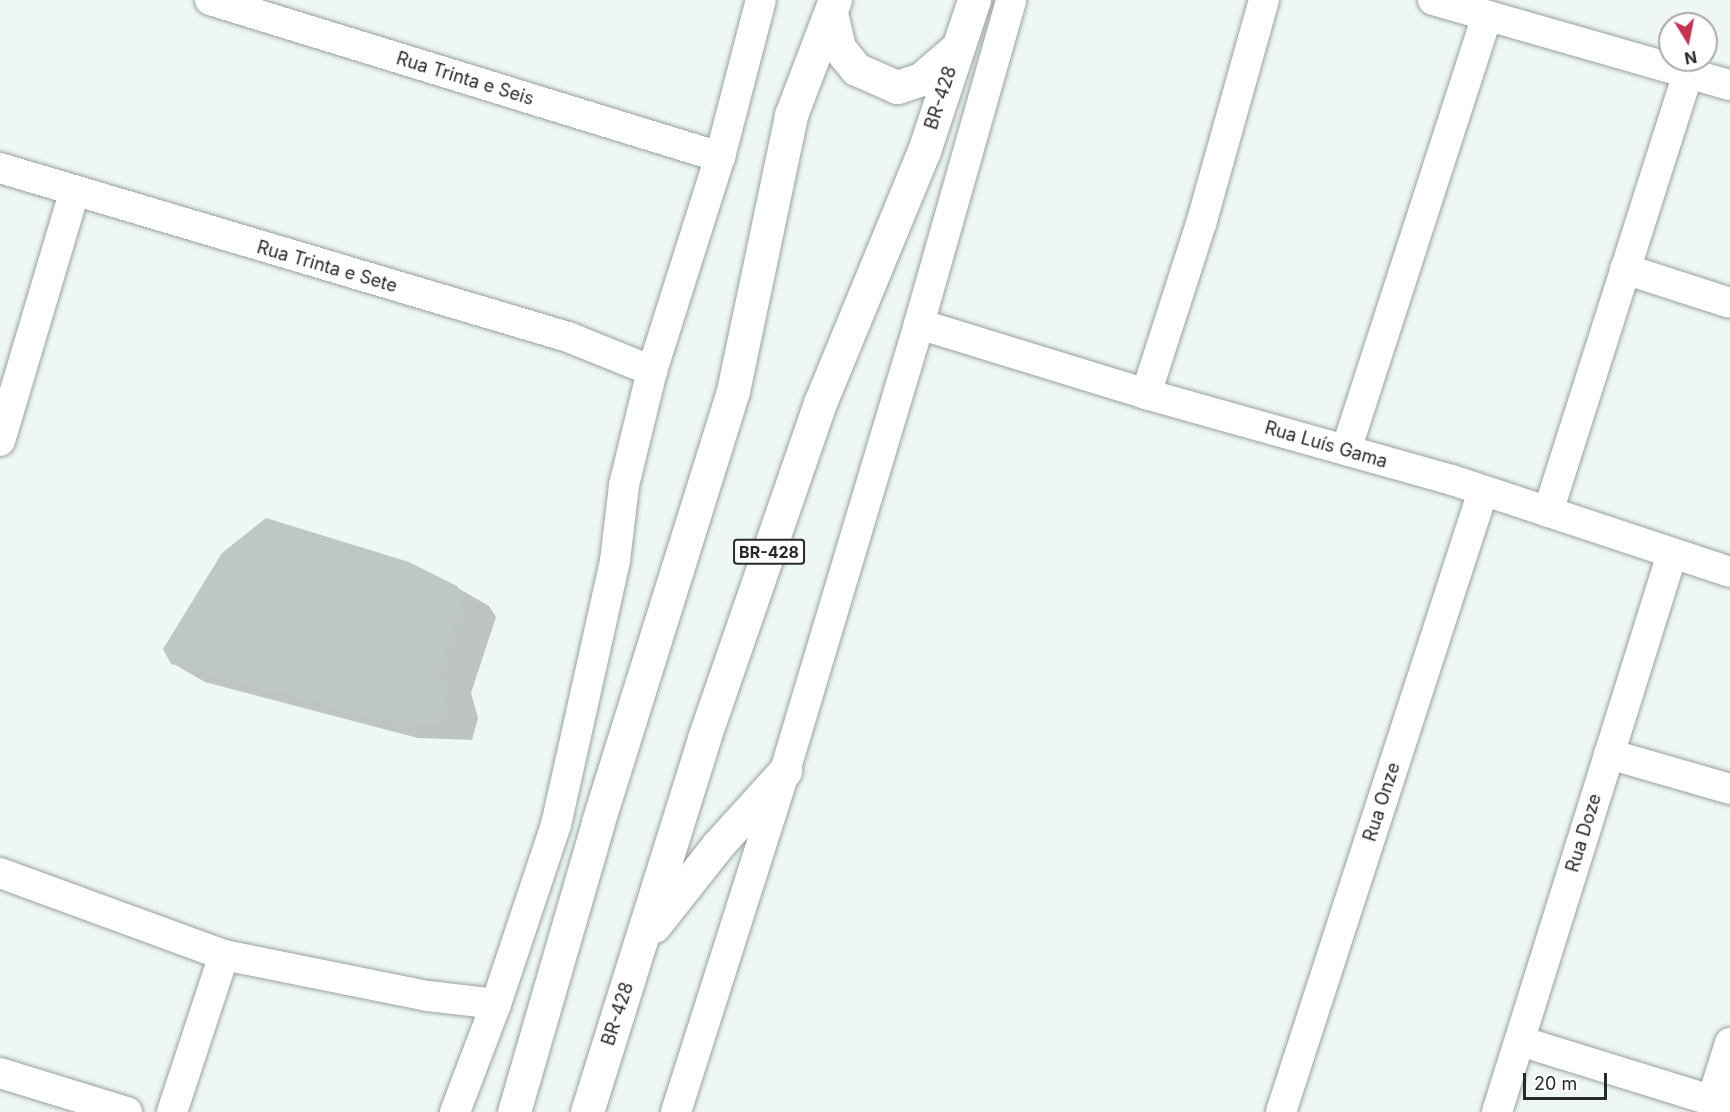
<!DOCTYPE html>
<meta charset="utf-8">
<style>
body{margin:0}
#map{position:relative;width:1730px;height:1112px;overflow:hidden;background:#eef7f2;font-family:Inter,sans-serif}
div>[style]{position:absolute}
.shadow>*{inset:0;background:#0003}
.building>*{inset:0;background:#bec8c3}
.roads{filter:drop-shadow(0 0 2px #99a29d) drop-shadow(0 0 2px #99a29d)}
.minor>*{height:30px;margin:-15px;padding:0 15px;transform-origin:15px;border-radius:15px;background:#fff}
.highway>*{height:33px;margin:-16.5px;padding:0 16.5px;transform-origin:16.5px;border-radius:16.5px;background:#fff}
span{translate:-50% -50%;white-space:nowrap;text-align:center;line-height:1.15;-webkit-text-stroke:4.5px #fff;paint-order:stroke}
.shield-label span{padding:2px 4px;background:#fff;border:2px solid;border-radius:4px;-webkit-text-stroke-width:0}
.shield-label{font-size:16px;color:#272a28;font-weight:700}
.street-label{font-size:18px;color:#272a28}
.north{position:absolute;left:1658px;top:12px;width:60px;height:60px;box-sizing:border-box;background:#fff;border:2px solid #a9aaa9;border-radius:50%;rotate:170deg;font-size:16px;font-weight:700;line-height:24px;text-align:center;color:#272a28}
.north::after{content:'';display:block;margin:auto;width:21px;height:27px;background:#c43451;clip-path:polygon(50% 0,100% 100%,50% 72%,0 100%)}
.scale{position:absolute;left:1523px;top:1073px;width:84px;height:27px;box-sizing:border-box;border:3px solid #272a28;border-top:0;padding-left:8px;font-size:18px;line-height:21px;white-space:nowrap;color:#272a28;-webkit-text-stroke:4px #fff;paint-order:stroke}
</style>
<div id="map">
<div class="shadow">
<div style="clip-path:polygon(456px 587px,489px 606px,496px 617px,471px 693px,478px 718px,472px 740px,418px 738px,205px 682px,172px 663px)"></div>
</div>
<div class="building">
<div style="clip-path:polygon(266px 518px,409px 562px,457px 586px,464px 598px,439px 674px,446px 699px,440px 722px,384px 720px,171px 664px,163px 649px,222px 553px)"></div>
</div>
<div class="roads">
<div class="minor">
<div style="left:210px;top:0;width:534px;rotate:17.11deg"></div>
<div style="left:1433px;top:0;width:309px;rotate:16deg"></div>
<div style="left:0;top:168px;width:593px;rotate:16.57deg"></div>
<div style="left:568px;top:337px;width:91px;rotate:22deg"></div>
<div style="left:1625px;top:269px;width:110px;rotate:17.9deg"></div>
<div style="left:919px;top:324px;width:238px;rotate:17.1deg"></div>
<div style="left:1146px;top:394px;width:318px;rotate:15.7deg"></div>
<div style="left:1452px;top:480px;width:293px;rotate:18.3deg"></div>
<div style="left:1146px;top:394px;width:179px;rotate:-72.1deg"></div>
<div style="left:1201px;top:224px;width:233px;rotate:-74.3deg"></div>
<div style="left:0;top:441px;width:260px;rotate:-73.4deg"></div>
<div style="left:1346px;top:450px;width:455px;rotate:-72deg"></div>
<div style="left:1548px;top:512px;width:460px;rotate:-72.3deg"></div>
<div style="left:1609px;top:754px;width:126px;rotate:16.1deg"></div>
<div style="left:0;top:873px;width:239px;rotate:20.1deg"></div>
<div style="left:224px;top:955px;width:208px;rotate:11.4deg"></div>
<div style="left:428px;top:996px;width:68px;rotate:6.7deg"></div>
<div style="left:496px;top:1004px;width:189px;rotate:-71.5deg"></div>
<div style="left:556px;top:825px;width:271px;rotate:-77.4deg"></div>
<div style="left:615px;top:561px;width:77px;rotate:-83.2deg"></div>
<div style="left:624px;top:485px;width:117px;rotate:-76.2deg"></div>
<div style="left:652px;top:371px;width:225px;rotate:-72.4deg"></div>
<div style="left:720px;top:157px;width:162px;rotate:-75.4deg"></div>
<div style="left:1520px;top:1041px;width:220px;rotate:17.2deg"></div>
<div style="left:0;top:1073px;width:133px;rotate:17.1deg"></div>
<div style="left:1712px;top:1100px;width:60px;rotate:-72.5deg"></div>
<div style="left:172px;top:1112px;width:165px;rotate:-71.7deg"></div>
<div style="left:455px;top:1112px;width:116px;rotate:-69.2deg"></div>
<div style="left:676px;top:1112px;width:358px;rotate:-72.3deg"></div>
<div style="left:785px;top:771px;width:467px;rotate:-73.3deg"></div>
<div style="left:919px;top:324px;width:337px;rotate:-74.1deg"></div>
<div style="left:1281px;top:1112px;width:653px;rotate:-71.98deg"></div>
<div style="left:1497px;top:1112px;width:585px;rotate:-72.59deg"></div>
</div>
<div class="highway">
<div style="left:831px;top:13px;width:36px;rotate:77deg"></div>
<div style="left:839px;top:48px;width:27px;rotate:51deg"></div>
<div style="left:856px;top:69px;width:45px;rotate:23.7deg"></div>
<div style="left:897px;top:87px;width:25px;rotate:-18deg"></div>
<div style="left:921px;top:79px;width:46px;rotate:-40.6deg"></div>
<div style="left:654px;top:926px;width:103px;rotate:-51.7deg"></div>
<div style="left:718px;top:845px;width:100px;rotate:-47.8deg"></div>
<div style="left:514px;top:1112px;width:302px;rotate:-73.8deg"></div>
<div style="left:598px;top:822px;width:452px;rotate:-72.6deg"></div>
<div style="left:733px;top:391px;width:282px;rotate:-78.1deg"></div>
<div style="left:791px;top:115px;width:123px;rotate:-69.1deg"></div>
<div style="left:587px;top:1112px;width:392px;rotate:-72.6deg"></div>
<div style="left:704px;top:738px;width:355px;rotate:-70.9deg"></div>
<div style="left:820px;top:403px;width:273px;rotate:-67.6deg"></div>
<div style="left:924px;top:151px;width:159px;rotate:-71.7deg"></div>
</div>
</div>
<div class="shield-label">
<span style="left:769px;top:552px">BR-428</span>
</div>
<div class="street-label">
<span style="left:465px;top:79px;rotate:17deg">Rua Trinta e Seis</span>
<span style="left:941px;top:98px;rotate:-72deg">BR-428</span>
<span style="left:327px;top:267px;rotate:16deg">Rua Trinta e Sete</span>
<span style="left:1326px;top:445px;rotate:16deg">Rua Luís Gama</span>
<span style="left:1382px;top:802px;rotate:-72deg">Rua Onze</span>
<span style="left:1584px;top:833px;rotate:-73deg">Rua Doze</span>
<span style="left:618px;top:1014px;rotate:-72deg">BR-428</span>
</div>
<div class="north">N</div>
<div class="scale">20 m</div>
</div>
